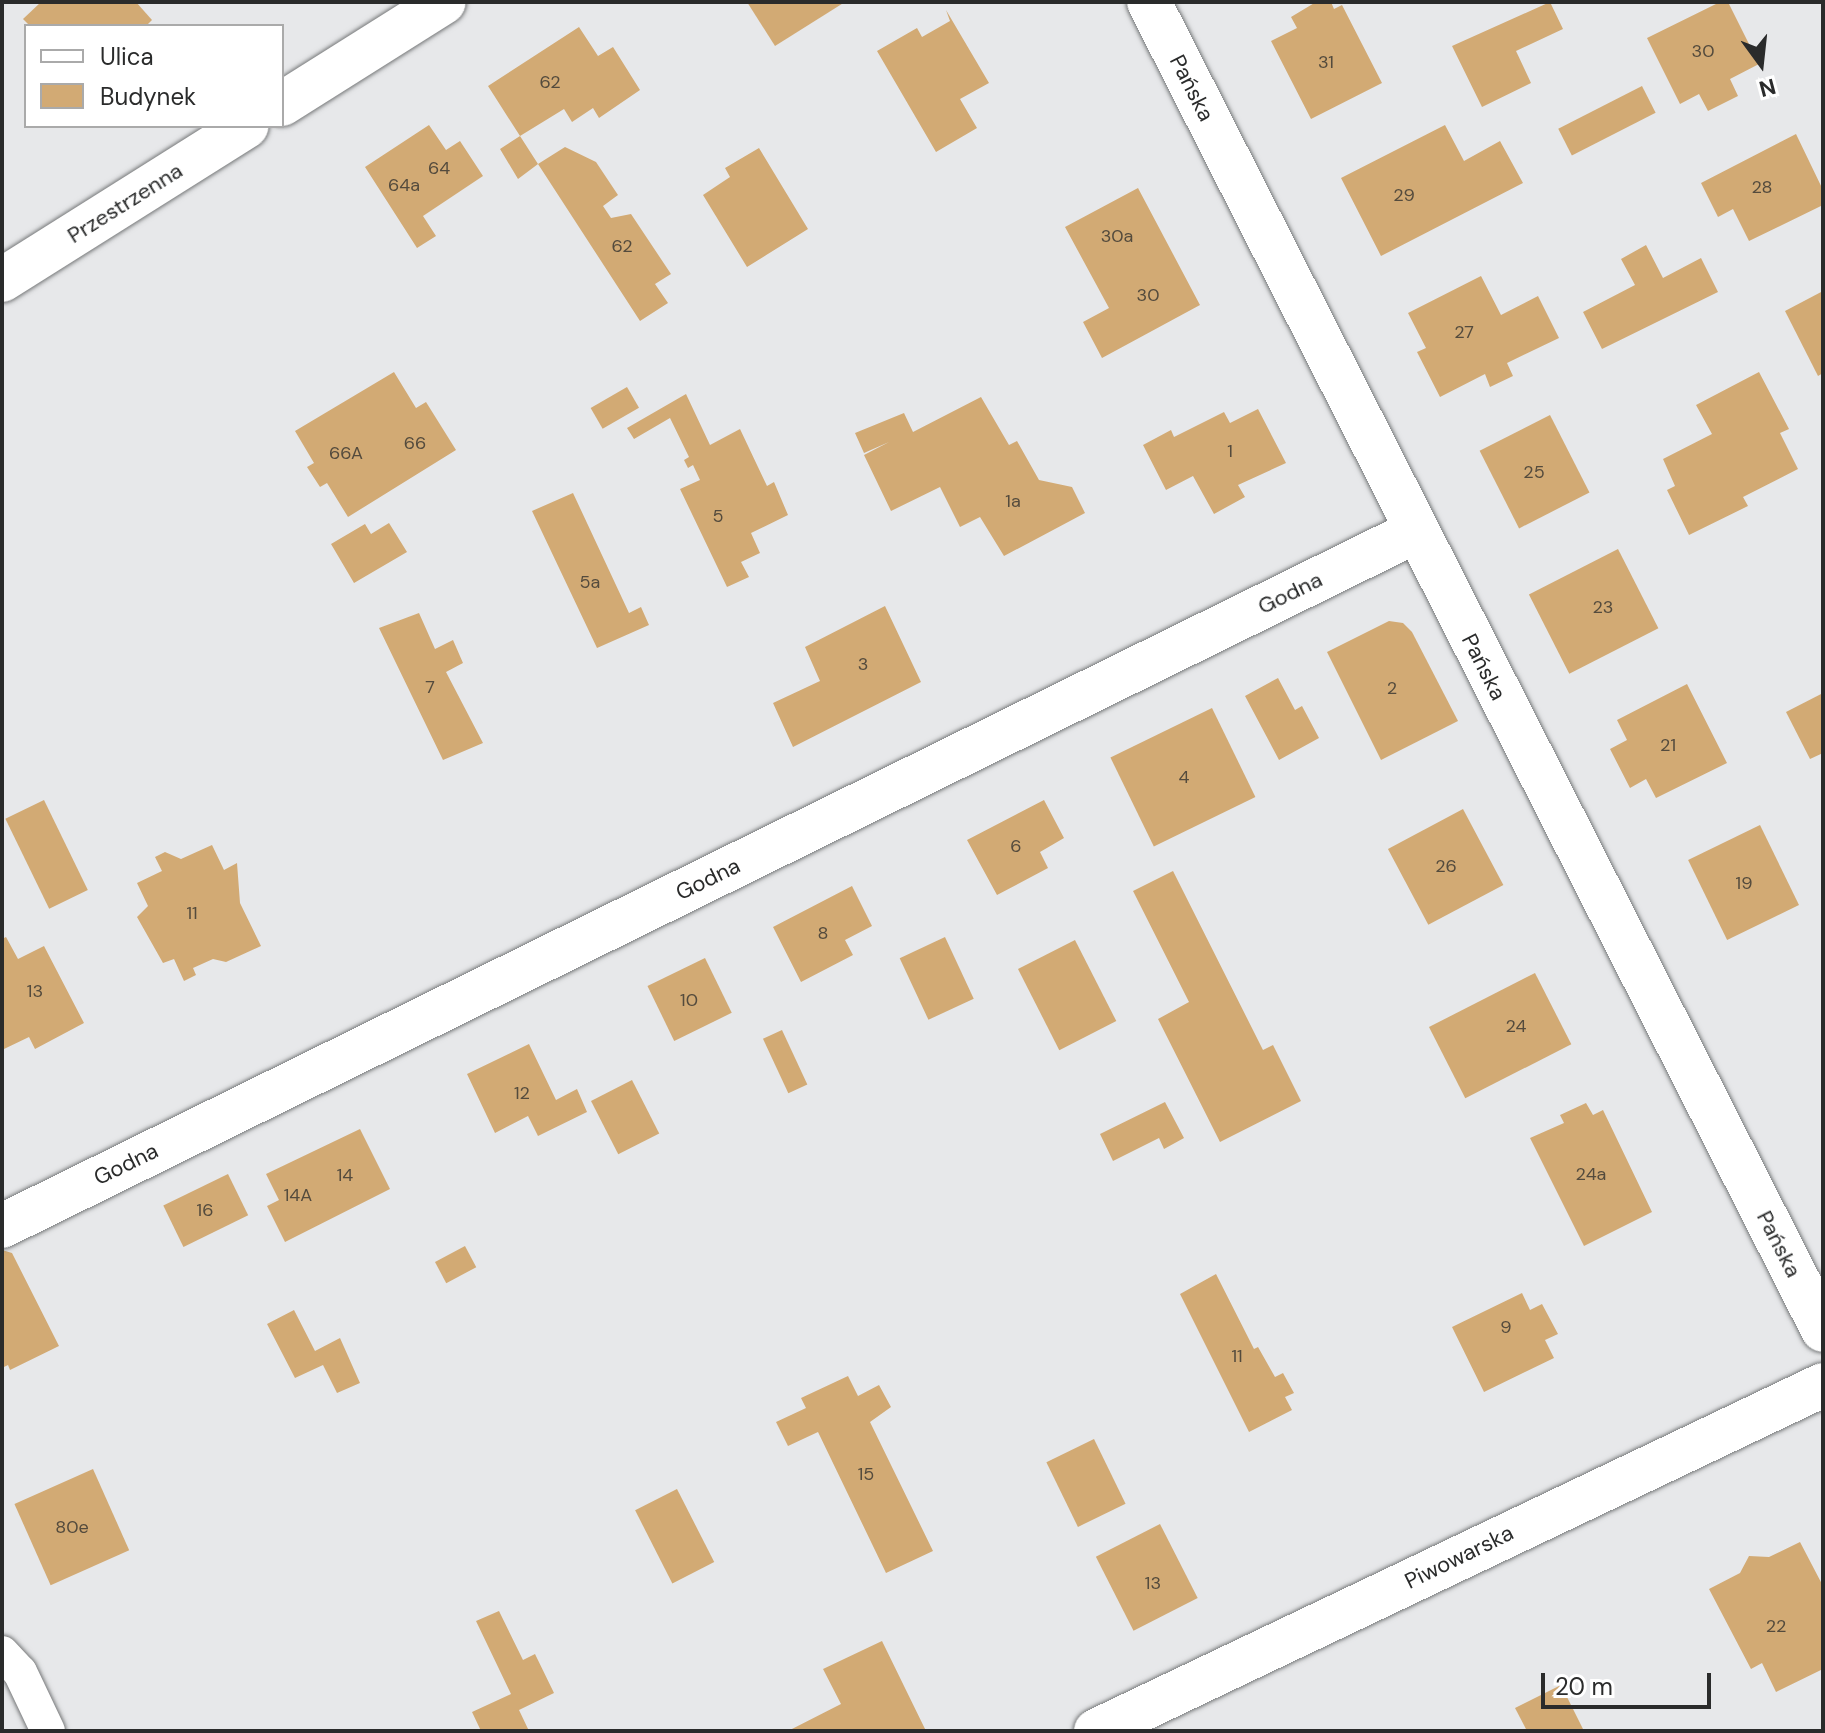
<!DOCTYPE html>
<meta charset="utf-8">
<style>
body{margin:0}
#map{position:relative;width:1825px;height:1733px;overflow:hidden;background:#e7e8ea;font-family:"DM Sans",sans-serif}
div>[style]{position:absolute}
.building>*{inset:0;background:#d2aa74;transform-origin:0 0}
.roads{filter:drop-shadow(0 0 2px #767879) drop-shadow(0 0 2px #767879)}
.lane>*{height:34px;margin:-17px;padding:0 17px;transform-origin:17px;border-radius:17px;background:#fff}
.street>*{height:44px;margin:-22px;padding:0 22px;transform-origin:22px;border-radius:22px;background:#fff}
.secondary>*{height:44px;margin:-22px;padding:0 22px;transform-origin:22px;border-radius:22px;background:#fff}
span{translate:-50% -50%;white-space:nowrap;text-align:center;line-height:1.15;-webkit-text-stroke:8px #fff;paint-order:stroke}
.number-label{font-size:18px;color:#544b3d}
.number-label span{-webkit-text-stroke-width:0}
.street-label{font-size:22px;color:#2a2b2b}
.frame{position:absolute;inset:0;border:4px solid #2a2b2b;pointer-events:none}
.legend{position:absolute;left:24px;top:24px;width:260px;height:104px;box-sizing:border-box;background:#fff;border:2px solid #aaa;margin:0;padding:10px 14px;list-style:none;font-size:24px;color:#2a2b2b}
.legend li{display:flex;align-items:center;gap:16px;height:40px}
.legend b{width:40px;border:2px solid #aaa}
.north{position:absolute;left:1721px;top:24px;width:80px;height:80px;-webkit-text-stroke:6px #fff;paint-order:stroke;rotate:165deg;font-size:22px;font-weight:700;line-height:32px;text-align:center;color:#2a2b2b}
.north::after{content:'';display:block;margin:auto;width:28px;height:36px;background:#2a2b2b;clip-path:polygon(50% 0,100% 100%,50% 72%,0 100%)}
.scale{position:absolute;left:1541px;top:1673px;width:170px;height:36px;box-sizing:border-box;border:4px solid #2a2b2b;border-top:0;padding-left:10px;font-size:24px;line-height:28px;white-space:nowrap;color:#2a2b2b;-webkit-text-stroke:6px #fff;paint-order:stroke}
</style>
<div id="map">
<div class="building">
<div style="clip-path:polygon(41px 2px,136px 2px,152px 20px,146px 26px,30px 26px,23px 19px)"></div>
<div style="clip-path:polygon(747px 2px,845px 2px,775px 46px)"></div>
<div style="clip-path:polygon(1316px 2px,1331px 2px,1334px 9px,1342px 5px,1382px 83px,1311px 119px,1271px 41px,1297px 28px,1291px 17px)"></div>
<div style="clip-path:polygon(1550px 2px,1563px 29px,1516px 51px,1531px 83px,1482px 107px,1452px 46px)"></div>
<div style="clip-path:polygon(1720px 2px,1728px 2px,1759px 64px,1730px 79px,1738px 96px,1708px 111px,1699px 94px,1680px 104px,1647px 38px)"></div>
<div style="clip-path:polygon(946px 10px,989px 83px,960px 99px,977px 128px,936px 152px,877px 51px,917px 28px,922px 37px,950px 21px)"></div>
<div style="clip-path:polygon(579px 27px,598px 56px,613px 47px,640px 90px,599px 118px,593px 108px,572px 122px,564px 109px,520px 136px,538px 164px,518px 179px,500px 149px,520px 136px,488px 86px)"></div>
<div style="left:1642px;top:86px;width:30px;height:94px;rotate:63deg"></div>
<div style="clip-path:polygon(429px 125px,446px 150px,460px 141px,483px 176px,423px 216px,436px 236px,417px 248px,365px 167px)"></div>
<div style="clip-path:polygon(1445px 125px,1464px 161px,1500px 141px,1523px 183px,1381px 256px,1341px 178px)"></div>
<div style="clip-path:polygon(1796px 134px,1823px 190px,1823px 205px,1749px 241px,1733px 209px,1718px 217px,1701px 183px)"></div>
<div style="clip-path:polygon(565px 147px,596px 162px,618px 195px,603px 206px,611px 218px,631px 214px,671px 274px,655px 284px,668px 303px,640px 321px,538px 164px)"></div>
<div style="clip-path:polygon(759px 148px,808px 229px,747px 267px,703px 195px,730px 177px,725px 168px)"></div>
<div style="clip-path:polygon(1138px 188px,1200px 305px,1102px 358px,1083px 322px,1109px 308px,1065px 227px)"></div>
<div style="clip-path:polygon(1646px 245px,1663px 278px,1701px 258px,1718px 292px,1602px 349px,1583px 312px,1635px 285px,1621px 259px)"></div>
<div style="clip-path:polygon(1481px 276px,1501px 315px,1538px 296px,1559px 338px,1507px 363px,1513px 376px,1490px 387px,1485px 374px,1440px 397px,1417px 352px,1426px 348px,1408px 313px)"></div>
<div style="clip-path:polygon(1823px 291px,1823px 373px,1818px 376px,1785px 311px)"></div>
<div style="clip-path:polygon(394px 372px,416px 408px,426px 402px,456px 450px,348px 517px,327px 483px,320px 487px,307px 467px,314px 463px,295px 431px)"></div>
<div style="clip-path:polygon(1759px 372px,1789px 429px,1780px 433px,1798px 469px,1743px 497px,1748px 506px,1689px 535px,1667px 490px,1675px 486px,1663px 459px,1712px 434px,1696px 405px)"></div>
<div style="left:627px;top:387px;width:24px;height:42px;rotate:60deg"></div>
<div style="clip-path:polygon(686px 394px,710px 445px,740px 429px,767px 486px,774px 482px,788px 515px,751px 533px,760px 553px,741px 562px,749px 577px,727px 587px,680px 489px,700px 480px,693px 465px,688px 468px,684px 460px,689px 457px,670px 418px,634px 439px,627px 428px)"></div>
<div style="clip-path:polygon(981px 397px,1009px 445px,1017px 441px,1039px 480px,1072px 487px,1085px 513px,1004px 556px,980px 517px,960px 527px,940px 487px,891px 511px,864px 455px,889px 442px,864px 453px,855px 433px,904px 413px,913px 432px)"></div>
<div style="clip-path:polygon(1258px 409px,1286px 463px,1238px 485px,1245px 497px,1214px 514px,1193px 476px,1166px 490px,1143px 445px,1171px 430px,1174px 437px,1224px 412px,1230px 423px)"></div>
<div style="left:1550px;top:415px;width:87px;height:79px;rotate:63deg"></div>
<div style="clip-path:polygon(573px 493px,629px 613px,641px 607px,649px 625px,597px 648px,532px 511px)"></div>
<div style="clip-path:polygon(389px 523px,407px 552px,354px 583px,331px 544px,365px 524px,371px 534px)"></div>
<div style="left:1618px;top:549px;width:89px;height:100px;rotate:63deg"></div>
<div style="clip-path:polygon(885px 606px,921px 682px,793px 747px,773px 703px,820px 681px,805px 647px)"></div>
<div style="clip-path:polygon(419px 613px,435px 649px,453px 640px,463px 663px,446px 672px,483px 743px,443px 760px,379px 628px)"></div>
<div style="clip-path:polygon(1389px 621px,1403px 623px,1412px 632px,1458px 721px,1381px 760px,1327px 652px)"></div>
<div style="clip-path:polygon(1278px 678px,1295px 710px,1302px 706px,1319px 738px,1279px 760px,1245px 696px)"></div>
<div style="clip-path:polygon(1687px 684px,1727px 763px,1656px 798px,1646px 779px,1630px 788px,1610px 749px,1627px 740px,1617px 720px)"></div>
<div style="clip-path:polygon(1823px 693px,1823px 753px,1810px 759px,1786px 712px)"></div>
<div style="left:1212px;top:708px;width:99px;height:113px;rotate:64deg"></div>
<div style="left:44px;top:800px;width:100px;height:43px;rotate:64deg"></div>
<div style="clip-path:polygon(1044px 800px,1064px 838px,1040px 852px,1048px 868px,997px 895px,967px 840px)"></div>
<div style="left:1463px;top:809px;width:86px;height:85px;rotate:62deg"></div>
<div style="left:1760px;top:825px;width:89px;height:80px;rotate:64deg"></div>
<div style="clip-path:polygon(212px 845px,224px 870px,237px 863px,240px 903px,261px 946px,226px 962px,213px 959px,193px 968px,196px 975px,184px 981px,174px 959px,163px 963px,137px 917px,148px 906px,137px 883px,162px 871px,155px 857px,165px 852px,181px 859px)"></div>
<div style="clip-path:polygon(1173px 871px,1263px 1050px,1273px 1045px,1301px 1101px,1220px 1142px,1158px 1019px,1189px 1002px,1133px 891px)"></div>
<div style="clip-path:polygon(852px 886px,872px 926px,845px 940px,853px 955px,801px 982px,773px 927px)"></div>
<div style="clip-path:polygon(6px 937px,18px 959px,44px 946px,84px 1023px,35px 1049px,29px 1037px,4px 1049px,2px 1045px,2px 939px)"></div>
<div style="left:945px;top:937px;width:68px;height:50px;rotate:65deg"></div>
<div style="left:1075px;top:940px;width:91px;height:64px;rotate:63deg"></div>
<div style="left:705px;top:958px;width:61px;height:64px;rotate:64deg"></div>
<div style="left:1535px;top:973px;width:80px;height:119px;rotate:63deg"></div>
<div style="left:782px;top:1030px;width:60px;height:21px;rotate:65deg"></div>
<div style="clip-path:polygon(529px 1044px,556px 1100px,577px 1089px,587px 1112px,538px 1136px,528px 1116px,495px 1133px,467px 1074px)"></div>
<div style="left:632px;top:1080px;width:60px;height:46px;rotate:63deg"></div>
<div style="clip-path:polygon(1165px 1102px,1184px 1138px,1164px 1149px,1159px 1138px,1113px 1161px,1100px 1134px)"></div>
<div style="clip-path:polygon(1586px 1103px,1593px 1115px,1603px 1110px,1652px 1212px,1584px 1246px,1530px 1138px,1564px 1123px,1560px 1115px)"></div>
<div style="clip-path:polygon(360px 1129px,390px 1189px,285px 1242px,267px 1206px,279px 1200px,266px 1174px)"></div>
<div style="left:228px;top:1174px;width:46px;height:72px;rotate:64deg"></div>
<div style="left:465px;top:1246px;width:24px;height:34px;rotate:62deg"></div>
<div style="clip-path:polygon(2px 1250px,12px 1253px,59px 1346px,10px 1370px,8px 1365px,2px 1368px)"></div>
<div style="clip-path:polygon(1216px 1274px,1254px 1349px,1258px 1347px,1275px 1377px,1283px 1373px,1294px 1393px,1285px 1397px,1292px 1410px,1249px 1432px,1180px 1294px)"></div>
<div style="clip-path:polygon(1522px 1293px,1530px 1310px,1542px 1304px,1558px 1334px,1545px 1340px,1554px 1358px,1484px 1392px,1452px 1327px)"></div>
<div style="clip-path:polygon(294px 1310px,315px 1351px,340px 1338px,360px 1383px,337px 1393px,323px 1365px,295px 1378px,267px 1324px)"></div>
<div style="clip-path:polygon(848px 1376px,858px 1396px,879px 1385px,891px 1407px,870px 1422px,933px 1551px,886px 1573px,818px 1432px,788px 1446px,776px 1422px,806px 1408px,801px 1398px)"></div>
<div style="left:1094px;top:1439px;width:72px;height:53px;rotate:64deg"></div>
<div style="left:93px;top:1469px;width:89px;height:86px;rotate:66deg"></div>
<div style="left:677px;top:1489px;width:82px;height:47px;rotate:63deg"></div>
<div style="left:1160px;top:1524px;width:83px;height:72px;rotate:63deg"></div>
<div style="clip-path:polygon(1800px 1542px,1823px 1586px,1823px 1669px,1776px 1692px,1762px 1663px,1751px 1669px,1709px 1589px,1740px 1573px,1749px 1556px,1769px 1557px)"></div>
<div style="clip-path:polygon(499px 1611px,523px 1660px,535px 1654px,554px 1693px,519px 1710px,529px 1731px,481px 1731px,472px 1712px,511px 1694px,476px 1621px)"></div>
<div style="clip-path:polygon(882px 1641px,926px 1731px,788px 1731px,841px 1704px,823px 1669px)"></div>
<div style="clip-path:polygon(1561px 1685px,1584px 1731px,1527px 1731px,1515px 1708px)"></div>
</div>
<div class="roads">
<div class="lane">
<div style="left:2px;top:1653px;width:26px;rotate:47deg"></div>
<div style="left:20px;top:1672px;width:65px;rotate:64.6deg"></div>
</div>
<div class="street">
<div style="left:1149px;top:2px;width:1489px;rotate:63.09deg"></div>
<div style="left:2px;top:1226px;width:1573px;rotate:-26.17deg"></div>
<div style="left:1096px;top:1731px;width:805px;rotate:-25.45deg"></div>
</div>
<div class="secondary">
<div style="left:282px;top:104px;width:191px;rotate:-32.2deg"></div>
<div style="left:2px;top:280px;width:289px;rotate:-32.2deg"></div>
</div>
</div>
<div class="number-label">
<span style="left:1703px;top:51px">30</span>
<span style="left:1326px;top:62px">31</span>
<span style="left:550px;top:82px">62</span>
<span style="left:439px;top:168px">64</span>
<span style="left:404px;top:185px">64a</span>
<span style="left:1762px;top:187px">28</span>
<span style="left:1404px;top:195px">29</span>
<span style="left:1117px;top:236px">30a</span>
<span style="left:622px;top:246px">62</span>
<span style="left:1148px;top:295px">30</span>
<span style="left:1464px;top:332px">27</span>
<span style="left:415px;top:443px">66</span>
<span style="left:1230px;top:451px">1</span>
<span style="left:346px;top:453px">66A</span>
<span style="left:1534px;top:472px">25</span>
<span style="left:1013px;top:501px">1a</span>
<span style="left:718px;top:516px">5</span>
<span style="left:590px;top:582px">5a</span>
<span style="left:1603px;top:607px">23</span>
<span style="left:863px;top:664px">3</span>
<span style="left:430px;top:687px">7</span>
<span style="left:1392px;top:688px">2</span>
<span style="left:1668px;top:745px">21</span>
<span style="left:1184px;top:777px">4</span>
<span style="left:1016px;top:846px">6</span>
<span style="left:1446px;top:866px">26</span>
<span style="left:1744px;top:883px">19</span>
<span style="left:192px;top:913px">11</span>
<span style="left:823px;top:933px">8</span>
<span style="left:35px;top:991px">13</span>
<span style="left:689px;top:1000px">10</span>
<span style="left:1516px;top:1026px">24</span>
<span style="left:522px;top:1093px">12</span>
<span style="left:1591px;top:1174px">24a</span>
<span style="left:345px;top:1175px">14</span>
<span style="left:298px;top:1195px">14A</span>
<span style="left:205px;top:1210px">16</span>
<span style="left:1506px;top:1327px">9</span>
<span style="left:1237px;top:1356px">11</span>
<span style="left:866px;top:1474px">15</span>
<span style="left:72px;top:1527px">80e</span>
<span style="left:1153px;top:1583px">13</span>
<span style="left:1776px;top:1626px">22</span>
</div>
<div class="street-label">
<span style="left:1192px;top:88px;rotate:63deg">Pańska</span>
<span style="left:125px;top:203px;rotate:-32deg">Przestrzenna</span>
<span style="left:1290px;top:593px;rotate:-26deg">Godna</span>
<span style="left:1484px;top:667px;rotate:63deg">Pańska</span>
<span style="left:708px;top:879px;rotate:-26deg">Godna</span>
<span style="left:126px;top:1164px;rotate:-26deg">Godna</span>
<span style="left:1779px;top:1244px;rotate:63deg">Pańska</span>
<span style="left:1459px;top:1557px;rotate:-26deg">Piwowarska</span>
</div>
<div class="frame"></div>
<ul class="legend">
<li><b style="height:10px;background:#fff"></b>Ulica</li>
<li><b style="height:22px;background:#d2aa74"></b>Budynek</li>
</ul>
<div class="north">N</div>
<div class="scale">20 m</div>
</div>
